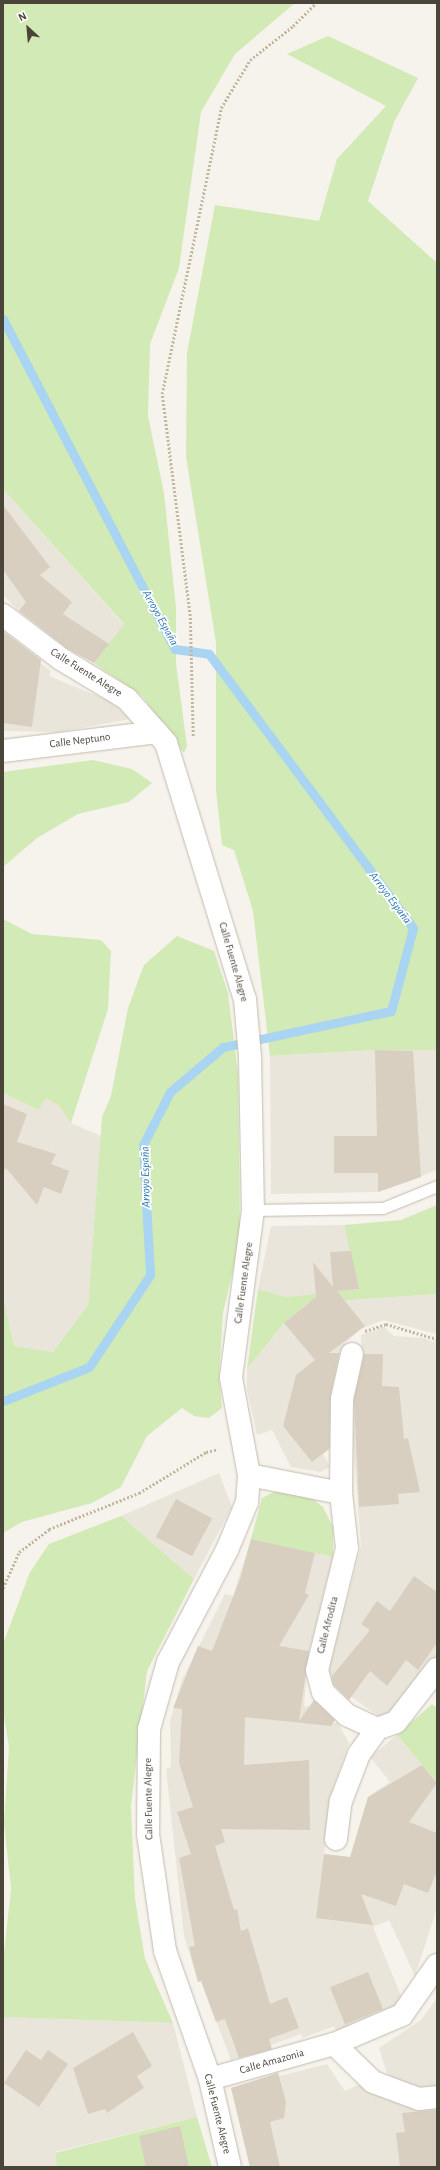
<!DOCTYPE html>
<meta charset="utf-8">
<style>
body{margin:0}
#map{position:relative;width:440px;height:2170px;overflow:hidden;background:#f6f3ec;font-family:"Alegreya Sans",sans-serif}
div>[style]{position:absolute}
.residential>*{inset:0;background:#eae5da}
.green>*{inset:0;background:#d2eab5}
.stream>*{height:9px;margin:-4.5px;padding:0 4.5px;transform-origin:4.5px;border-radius:4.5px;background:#a9d4f2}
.building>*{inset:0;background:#d8cfc1;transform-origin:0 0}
.path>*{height:2.5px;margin-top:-1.25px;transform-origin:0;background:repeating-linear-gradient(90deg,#c4b79f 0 2px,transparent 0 4px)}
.roads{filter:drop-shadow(0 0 1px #c2bbae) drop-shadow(0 0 1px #c2bbae)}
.service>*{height:11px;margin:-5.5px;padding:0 5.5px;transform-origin:5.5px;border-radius:5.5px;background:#fff}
.minor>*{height:22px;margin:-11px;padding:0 11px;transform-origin:11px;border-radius:11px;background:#fff}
.tertiary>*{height:22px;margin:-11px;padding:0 11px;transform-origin:11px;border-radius:11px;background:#fff}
span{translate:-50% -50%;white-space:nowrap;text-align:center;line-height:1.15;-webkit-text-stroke:3.5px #fff;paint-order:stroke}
.street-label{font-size:11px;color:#4b4439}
.water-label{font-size:12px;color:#2e7ab2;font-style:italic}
.frame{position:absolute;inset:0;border:4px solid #4b4439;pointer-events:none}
.north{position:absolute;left:8px;top:8px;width:40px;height:40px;-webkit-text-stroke:3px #fff;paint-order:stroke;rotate:334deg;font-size:11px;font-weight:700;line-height:16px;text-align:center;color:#4b4439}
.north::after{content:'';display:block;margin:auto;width:14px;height:18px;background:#4b4439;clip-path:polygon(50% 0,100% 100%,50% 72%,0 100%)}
</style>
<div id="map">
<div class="residential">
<div style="clip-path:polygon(3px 489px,124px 625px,94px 663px,19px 611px,3px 595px)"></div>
<div style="clip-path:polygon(3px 634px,51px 671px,49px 676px,112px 702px,130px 719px,59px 732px,3px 731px)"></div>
<div style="clip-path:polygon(375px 1050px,437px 1050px,437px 1170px,378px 1192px,271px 1194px,270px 1056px)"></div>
<div style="clip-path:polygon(3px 1093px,37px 1110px,46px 1098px,59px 1106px,71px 1123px,101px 1136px,88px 1305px,53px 1352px,14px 1346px,3px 1296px)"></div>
<div style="clip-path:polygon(344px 1225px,359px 1289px,286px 1297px,258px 1289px,271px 1226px)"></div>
<div style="clip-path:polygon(437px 1294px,437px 1334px,383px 1320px,361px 1329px,345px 1343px,344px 1368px,327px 1385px,334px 1395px,334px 1445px,323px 1454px,330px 1467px,320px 1472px,291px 1467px,272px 1430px,257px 1435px,247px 1390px,247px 1369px,284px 1323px,308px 1303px)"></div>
<div style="clip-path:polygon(384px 1327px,394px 1336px,423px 1338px,437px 1343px,437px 1658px,386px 1721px,328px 1681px,327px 1676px,361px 1546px,350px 1404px,362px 1367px,361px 1335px)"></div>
<div style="clip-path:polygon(219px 1473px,232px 1507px,194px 1579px,121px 1516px)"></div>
<div style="clip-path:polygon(251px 1539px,333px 1557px,309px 1651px,304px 1706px,321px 1708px,321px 1723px,338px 1723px,349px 1743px,333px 1789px,324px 1854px,376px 1860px,356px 1837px,368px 1797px,390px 1782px,370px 1757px,397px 1735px,437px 1782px,437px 1908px,415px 1976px,389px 1920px,373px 1927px,403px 2001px,385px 2013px,337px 2032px,334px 2026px,303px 2038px,301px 2034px,231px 2060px,201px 1981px,198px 1982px,184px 1936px,166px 1769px,171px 1767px,170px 1721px,182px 1680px,225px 1594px,233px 1596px)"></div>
<div style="clip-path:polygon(437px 1998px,437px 2086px,415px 2087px,393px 2080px,386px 2071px,379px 2048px,421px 2020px)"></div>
<div style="clip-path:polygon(3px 2017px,173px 2023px,197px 2117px,55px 2152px,57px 2167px,3px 2167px)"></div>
<div style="clip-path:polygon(327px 2064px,345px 2091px,358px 2085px,367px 2086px,405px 2106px,437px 2106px,437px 2167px,250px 2167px,231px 2088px)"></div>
</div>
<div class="green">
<div style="clip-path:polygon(3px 3px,295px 3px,235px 54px,201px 112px,179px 268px,150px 344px,148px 416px,164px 493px,176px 608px,176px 664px,187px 746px,184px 753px,142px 696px,94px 663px,124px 624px,3px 489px)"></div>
<div style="clip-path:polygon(328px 36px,418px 78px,394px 122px,368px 201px,437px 263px,437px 1050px,375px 1050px,270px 1056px,253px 911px,234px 850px,222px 845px,216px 790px,216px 643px,186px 457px,187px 353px,215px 205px,319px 221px,337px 159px,386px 106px,287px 54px)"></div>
<div style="clip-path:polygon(93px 760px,132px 769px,152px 783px,129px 802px,78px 814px,37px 838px,3px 867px,3px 772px)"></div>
<div style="clip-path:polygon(3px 919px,32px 934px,101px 940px,111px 951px,108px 1009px,71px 1123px,59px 1106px,46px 1098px,38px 1110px,3px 1093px)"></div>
<div style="clip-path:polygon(177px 936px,214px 951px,228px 993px,238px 1073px,240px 1240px,223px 1313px,219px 1377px,222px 1408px,209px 1418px,194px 1416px,182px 1408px,147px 1436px,121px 1487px,92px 1503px,22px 1522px,3px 1533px,3px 1296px,14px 1346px,53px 1352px,88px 1305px,102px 1117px,111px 1096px,128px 1008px,144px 965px)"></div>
<div style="clip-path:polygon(437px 1205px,437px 1294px,308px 1303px,284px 1323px,247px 1369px,258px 1289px,286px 1297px,358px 1289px,344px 1225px,401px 1220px)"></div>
<div style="clip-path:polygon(291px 1491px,309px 1496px,323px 1507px,333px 1527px,333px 1557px,251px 1539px,262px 1498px,274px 1492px)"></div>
<div style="clip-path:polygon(121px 1516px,194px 1579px,147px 1671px,131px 1806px,135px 1899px,145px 1959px,173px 2023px,3px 2017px,3px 1962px,11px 1889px,4px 1823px,9px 1747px,3px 1710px,3px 1644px,30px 1572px,49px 1544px)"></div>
<div style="clip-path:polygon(432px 1704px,437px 1708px,437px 1782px,397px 1735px)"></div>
<div style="clip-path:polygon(197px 2117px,212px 2167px,57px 2167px,55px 2153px)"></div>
</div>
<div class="stream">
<div style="left:3px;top:319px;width:372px;rotate:62.5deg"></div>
<div style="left:175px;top:649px;width:34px;rotate:8deg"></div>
<div style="left:209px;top:654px;width:342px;rotate:53.3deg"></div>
<div style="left:413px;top:928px;width:86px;rotate:104.8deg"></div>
<div style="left:391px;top:1011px;width:172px;rotate:167.9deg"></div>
<div style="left:223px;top:1047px;width:70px;rotate:139.7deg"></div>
<div style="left:170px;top:1092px;width:59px;rotate:117deg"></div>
<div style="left:143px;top:1145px;width:130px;rotate:86.9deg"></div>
<div style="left:150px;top:1275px;width:110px;rotate:123.5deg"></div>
<div style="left:89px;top:1367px;width:92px;rotate:158.4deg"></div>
</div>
<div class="building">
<div style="clip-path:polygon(3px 505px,50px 567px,40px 575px,72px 602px,63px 614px,109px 644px,94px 663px,68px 649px,19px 611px,26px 602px,3px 570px)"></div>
<div style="clip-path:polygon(3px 631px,41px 660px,32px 727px,3px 723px)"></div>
<div style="clip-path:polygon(375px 1050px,413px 1051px,421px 1177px,378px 1192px,378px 1173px,334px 1173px,334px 1136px,377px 1136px)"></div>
<div style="clip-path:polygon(3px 1104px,27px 1114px,17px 1142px,56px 1154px,51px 1164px,69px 1171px,61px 1194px,44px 1187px,37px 1205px,6px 1168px,3px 1172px)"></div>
<div style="clip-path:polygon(351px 1251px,359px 1289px,337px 1291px,365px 1326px,329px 1353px,339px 1353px,330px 1399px,329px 1449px,312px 1462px,283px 1426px,296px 1375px,315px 1360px,284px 1323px,316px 1297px,313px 1262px,333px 1287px,330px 1252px)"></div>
<div style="clip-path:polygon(364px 1354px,383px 1354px,382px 1386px,399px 1387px,404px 1439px,408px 1438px,420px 1492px,398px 1494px,399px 1504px,359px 1507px,354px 1400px)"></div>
<div style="left:176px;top:1499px;width:41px;height:43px;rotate:28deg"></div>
<div style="clip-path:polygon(251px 1539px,315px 1553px,305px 1593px,309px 1595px,279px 1646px,309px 1651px,299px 1721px,314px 1700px,335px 1720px,331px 1726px,245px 1717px,244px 1765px,309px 1760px,310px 1830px,221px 1829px,225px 1842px,215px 1846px,234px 1910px,237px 1909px,241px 1931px,248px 1928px,270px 2004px,287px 1997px,299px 2028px,269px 2039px,272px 2049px,239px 2058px,225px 2019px,216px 2022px,201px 1981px,198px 1982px,189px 1947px,195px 1946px,179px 1858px,191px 1854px,177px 1812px,193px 1807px,179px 1763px,182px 1709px,173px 1708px,198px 1646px,212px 1651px,240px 1579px)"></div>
<div style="clip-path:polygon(414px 1576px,437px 1592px,437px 1643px,418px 1670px,406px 1660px,387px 1686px,370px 1671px,349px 1700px,334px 1685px,332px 1676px,370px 1630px,361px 1624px,377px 1601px,390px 1611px)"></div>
<div style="clip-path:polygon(422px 1765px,437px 1783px,409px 1822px,437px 1833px,437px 1871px,428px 1893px,404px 1884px,396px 1906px,361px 1894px,373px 1925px,316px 1918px,324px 1854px,350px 1857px,368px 1797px)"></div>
<div style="left:368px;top:1972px;width:40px;height:41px;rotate:68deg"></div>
<div style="clip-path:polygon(133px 2032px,152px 2066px,137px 2076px,144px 2088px,107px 2113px,105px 2109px,88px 2114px,73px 2068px)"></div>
<div style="clip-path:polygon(26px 2050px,41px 2060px,48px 2050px,68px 2064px,39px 2107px,4px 2083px)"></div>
<div style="clip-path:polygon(278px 2073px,286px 2101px,284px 2118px,270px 2122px,280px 2167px,250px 2167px,231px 2088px)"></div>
<div style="clip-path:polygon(437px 2110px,437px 2167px,400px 2167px,396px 2133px,405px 2132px,402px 2113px)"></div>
<div style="clip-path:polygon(180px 2126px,189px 2167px,146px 2167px,139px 2136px)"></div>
</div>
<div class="path">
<div style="left:193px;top:736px;width:120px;rotate:-91.4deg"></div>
<div style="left:190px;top:616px;width:224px;rotate:-97.2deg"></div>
<div style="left:162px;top:394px;width:292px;rotate:-78.3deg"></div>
<div style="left:221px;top:108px;width:56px;rotate:-58.9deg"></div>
<div style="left:250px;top:60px;width:55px;rotate:-38.3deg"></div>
<div style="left:293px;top:26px;width:33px;rotate:-45deg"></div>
<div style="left:365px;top:1331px;width:22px;rotate:-18deg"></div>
<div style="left:386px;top:1324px;width:53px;rotate:16.4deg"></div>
<div style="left:3px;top:1588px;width:39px;rotate:-66deg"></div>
<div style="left:19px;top:1552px;width:38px;rotate:-37deg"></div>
<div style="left:49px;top:1529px;width:97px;rotate:-21.8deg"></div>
<div style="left:139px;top:1493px;width:79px;rotate:-31.5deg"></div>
<div style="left:206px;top:1452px;width:12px;rotate:-14deg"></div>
</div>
<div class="roads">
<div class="service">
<div style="left:253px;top:1210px;width:130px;rotate:-0.9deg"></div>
<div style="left:383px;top:1208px;width:58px;rotate:-22.2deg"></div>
</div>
<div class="minor">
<div style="left:3px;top:751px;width:155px;rotate:-7deg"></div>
<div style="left:249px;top:1475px;width:94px;rotate:11.1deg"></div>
<div style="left:341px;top:1493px;width:55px;rotate:83.8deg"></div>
<div style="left:347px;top:1548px;width:126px;rotate:103.8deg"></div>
<div style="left:317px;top:1670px;width:23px;rotate:75deg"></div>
<div style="left:323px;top:1692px;width:33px;rotate:44deg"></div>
<div style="left:347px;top:1715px;width:33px;rotate:25deg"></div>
<div style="left:377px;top:1729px;width:20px;rotate:-20deg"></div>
<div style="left:396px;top:1722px;width:67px;rotate:-52.3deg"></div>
<div style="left:341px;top:1493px;width:94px;rotate:-89.4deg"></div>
<div style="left:342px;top:1399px;width:46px;rotate:-77.5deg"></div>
<div style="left:336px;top:1839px;width:38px;rotate:-83deg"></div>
<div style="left:341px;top:1801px;width:50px;rotate:-69deg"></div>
<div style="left:359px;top:1754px;width:31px;rotate:-54deg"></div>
<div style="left:334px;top:2044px;width:54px;rotate:44.3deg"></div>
<div style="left:373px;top:2082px;width:49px;rotate:20.3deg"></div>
<div style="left:419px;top:2099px;width:18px;rotate:-6deg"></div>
<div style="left:210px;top:2079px;width:129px;rotate:-15.8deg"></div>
<div style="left:334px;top:2044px;width:74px;rotate:-23.1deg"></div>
<div style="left:402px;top:2015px;width:61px;rotate:-55deg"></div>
</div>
<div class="tertiary">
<div style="left:3px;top:615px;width:73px;rotate:37.2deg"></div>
<div style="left:61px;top:659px;width:77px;rotate:31.2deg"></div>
<div style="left:127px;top:699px;width:59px;rotate:48.4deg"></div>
<div style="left:166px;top:743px;width:268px;rotate:72.9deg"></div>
<div style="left:245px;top:999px;width:58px;rotate:85.1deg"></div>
<div style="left:250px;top:1057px;width:153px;rotate:88.9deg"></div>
<div style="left:253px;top:1210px;width:169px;rotate:97.5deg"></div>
<div style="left:231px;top:1378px;width:99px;rotate:79.5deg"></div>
<div style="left:249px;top:1475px;width:27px;rotate:94deg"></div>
<div style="left:247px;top:1502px;width:52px;rotate:112.6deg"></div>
<div style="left:227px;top:1550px;width:127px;rotate:117.8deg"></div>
<div style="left:168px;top:1662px;width:70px;rotate:105.8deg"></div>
<div style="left:149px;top:1729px;width:105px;rotate:90.5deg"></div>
<div style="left:148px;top:1834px;width:118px;rotate:81.7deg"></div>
<div style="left:165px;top:1951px;width:136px;rotate:70.6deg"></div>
<div style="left:210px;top:2079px;width:90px;rotate:77.2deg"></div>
</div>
</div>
<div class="street-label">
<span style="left:86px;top:673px;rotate:32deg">Calle Fuente Alegre</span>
<span style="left:80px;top:741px;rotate:-7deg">Calle Neptuno</span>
<span style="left:233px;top:962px;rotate:74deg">Calle Fuente Alegre</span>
<span style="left:244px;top:1283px;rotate:-82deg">Calle Fuente Alegre</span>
<span style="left:328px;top:1625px;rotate:-76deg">Calle Afrodita</span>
<span style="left:149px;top:1799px;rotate:-91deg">Calle Fuente Alegre</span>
<span style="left:272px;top:2062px;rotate:-16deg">Calle Amazonia</span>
<span style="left:217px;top:2114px;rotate:76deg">Calle Fuente Alegre</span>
</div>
<div class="water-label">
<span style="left:160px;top:618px;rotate:61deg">Arroyo España</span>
<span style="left:390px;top:898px;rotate:53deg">Arroyo España</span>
<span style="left:146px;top:1177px;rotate:-91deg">Arroyo España</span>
</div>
<div class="frame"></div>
<div class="north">N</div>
</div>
